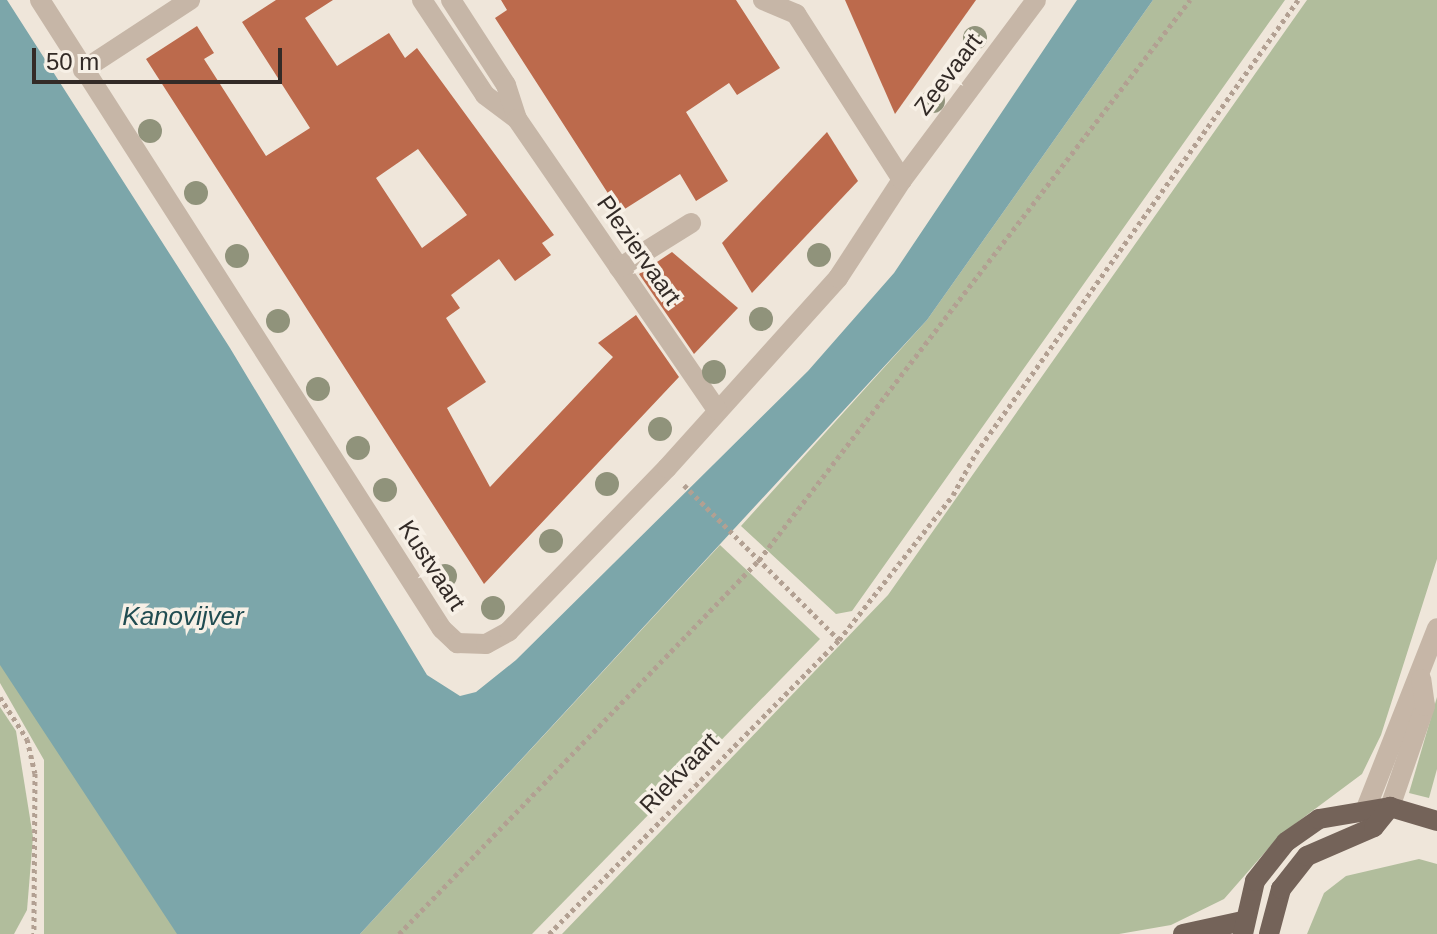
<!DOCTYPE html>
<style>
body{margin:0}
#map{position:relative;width:1437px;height:934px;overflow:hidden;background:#efe6da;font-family:Helvetica,sans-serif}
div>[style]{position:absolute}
.green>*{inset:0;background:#b1bd9c}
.water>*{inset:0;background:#7ca6aa}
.building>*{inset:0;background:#bc6a4c}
.path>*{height:5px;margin-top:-2.5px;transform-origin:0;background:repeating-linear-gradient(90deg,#b2a092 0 4px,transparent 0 8px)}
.minor>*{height:20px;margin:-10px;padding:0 10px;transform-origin:10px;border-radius:10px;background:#c6b6a7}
.major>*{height:20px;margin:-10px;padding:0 10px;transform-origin:10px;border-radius:10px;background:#746359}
.trees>*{width:24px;height:24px;margin:-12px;border-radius:50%;background:#90937b}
span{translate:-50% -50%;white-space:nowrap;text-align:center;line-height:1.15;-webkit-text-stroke:7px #f7f0e6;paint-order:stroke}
.street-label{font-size:24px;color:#332b27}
.water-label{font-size:26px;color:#204c51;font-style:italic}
.scale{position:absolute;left:32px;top:48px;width:250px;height:36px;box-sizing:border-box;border:4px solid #332b27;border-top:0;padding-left:10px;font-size:24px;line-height:28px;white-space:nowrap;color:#332b27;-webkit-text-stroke:6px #f7f0e6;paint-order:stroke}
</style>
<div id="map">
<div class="green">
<div style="clip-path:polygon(1153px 0,1285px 0,852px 611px,836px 614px,741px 526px,927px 320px)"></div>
<div style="clip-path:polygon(1307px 0,1437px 0,1437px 559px,1381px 735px,1362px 774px,1280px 835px,1224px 899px,1171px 925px,1119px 934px,562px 934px,888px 595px)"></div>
<div style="clip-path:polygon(720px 545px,820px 639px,532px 934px,360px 934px)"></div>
<div style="clip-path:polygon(0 663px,180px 934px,44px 934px,44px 760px,0 683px)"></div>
<div style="clip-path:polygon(1437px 697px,1437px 769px,1429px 798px,1409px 793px)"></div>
<div style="clip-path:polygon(0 707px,16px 731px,33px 837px,27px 910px,14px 934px,0 934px)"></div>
<div style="clip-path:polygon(1419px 859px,1437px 864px,1437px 934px,1307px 934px,1324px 893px,1346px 876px)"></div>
</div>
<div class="water">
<div style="clip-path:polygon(0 0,7px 0,230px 348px,427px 675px,460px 696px,476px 692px,516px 660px,808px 371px,894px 273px,1077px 0,1153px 0,927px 320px,360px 934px,177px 934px,0 665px)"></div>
</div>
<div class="building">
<div style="clip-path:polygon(evenodd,276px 0,333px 0,305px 18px,337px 66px,389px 33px,405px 58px,417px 48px,554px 235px,542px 243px,551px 255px,515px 281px,499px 259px,451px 295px,460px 308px,446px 318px,486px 382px,447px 408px,490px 487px,613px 357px,598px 343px,636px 315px,679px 377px,484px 584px,146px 59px,197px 26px,214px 53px,204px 59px,266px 156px,310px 128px,242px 22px,276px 0,418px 149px,467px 215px,422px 248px,376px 178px,418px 149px)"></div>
<div style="clip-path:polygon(501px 0,736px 0,780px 68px,737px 95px,729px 83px,686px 112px,728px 181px,696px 201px,680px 174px,620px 212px,495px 18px,507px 10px)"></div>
<div style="clip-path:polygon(845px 0,976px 0,895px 114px)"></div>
<div style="clip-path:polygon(827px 132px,858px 181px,752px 293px,722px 243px)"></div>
<div style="clip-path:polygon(672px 252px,738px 308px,694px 354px,639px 274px)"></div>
</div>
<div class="path">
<div style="left:684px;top:485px;width:219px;rotate:45deg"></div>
<div style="left:839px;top:640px;width:184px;rotate:-51.8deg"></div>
<div style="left:953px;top:495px;width:48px;rotate:-61.3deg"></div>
<div style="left:976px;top:453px;width:556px;rotate:-54.59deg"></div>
<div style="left:0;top:697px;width:50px;rotate:57.3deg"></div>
<div style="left:27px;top:739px;width:35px;rotate:77deg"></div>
<div style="left:35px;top:773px;width:161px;rotate:90.4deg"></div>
<div style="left:399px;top:934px;width:519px;rotate:-46.09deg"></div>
<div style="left:759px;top:560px;width:707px;rotate:-52.42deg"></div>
<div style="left:549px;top:934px;width:413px;rotate:-45.4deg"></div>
</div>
<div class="minor">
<div style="left:40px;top:0;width:746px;rotate:57.42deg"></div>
<div style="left:442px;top:629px;width:21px;rotate:43deg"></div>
<div style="left:457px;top:643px;width:29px;rotate:2deg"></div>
<div style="left:486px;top:644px;width:26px;rotate:-29deg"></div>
<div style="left:509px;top:631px;width:227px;rotate:-45.9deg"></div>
<div style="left:667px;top:468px;width:256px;rotate:-48deg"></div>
<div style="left:838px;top:278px;width:117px;rotate:-56.9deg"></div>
<div style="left:902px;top:180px;width:224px;rotate:-53.3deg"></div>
<div style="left:422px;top:0;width:114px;rotate:56.4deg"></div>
<div style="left:485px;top:95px;width:40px;rotate:37deg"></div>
<div style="left:451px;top:0;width:101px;rotate:57.1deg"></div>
<div style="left:506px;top:85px;width:36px;rotate:72deg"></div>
<div style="left:517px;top:119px;width:353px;rotate:55.5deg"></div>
<div style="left:763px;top:0;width:36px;rotate:23deg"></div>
<div style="left:796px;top:14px;width:197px;rotate:57.4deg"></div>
<div style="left:83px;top:70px;width:128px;rotate:-33.2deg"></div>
<div style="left:619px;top:268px;width:85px;rotate:-32deg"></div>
<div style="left:1367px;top:806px;width:191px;rotate:-68.5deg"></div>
<div style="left:1390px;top:807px;width:107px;rotate:-70.9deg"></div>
<div style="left:1425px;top:706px;width:27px;rotate:-98deg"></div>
</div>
<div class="major">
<div style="left:1183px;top:934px;width:61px;rotate:-12.2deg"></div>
<div style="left:1243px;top:934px;width:54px;rotate:-77.2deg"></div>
<div style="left:1255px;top:881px;width:50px;rotate:-51.5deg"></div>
<div style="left:1286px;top:842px;width:40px;rotate:-34.9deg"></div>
<div style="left:1319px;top:819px;width:72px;rotate:-9.6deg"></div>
<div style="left:1390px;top:807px;width:49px;rotate:16.6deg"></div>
<div style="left:1269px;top:934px;width:47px;rotate:-75.1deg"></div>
<div style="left:1281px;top:889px;width:42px;rotate:-51.8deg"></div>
<div style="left:1307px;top:856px;width:73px;rotate:-23.4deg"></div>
<div style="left:1374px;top:827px;width:26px;rotate:-51deg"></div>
</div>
<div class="trees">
<div style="left:975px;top:38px"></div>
<div style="left:933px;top:101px"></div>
<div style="left:150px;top:131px"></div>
<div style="left:196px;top:193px"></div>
<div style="left:819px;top:255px"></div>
<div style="left:237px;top:256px"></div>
<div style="left:761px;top:319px"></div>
<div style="left:278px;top:321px"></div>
<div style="left:714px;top:372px"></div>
<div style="left:318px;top:389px"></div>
<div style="left:660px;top:429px"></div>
<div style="left:358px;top:448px"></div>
<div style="left:607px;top:484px"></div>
<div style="left:385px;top:490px"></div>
<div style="left:551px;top:541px"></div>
<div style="left:445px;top:576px"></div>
<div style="left:493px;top:608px"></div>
</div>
<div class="street-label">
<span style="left:948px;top:74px;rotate:-53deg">Zeevaart</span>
<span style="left:639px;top:250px;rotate:55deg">Pleziervaart</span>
<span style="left:432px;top:565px;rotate:57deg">Kustvaart</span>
<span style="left:679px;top:773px;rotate:-46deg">Riekvaart</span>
</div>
<div class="water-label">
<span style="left:183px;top:617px">Kanovijver</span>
</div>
<div class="scale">50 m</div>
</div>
